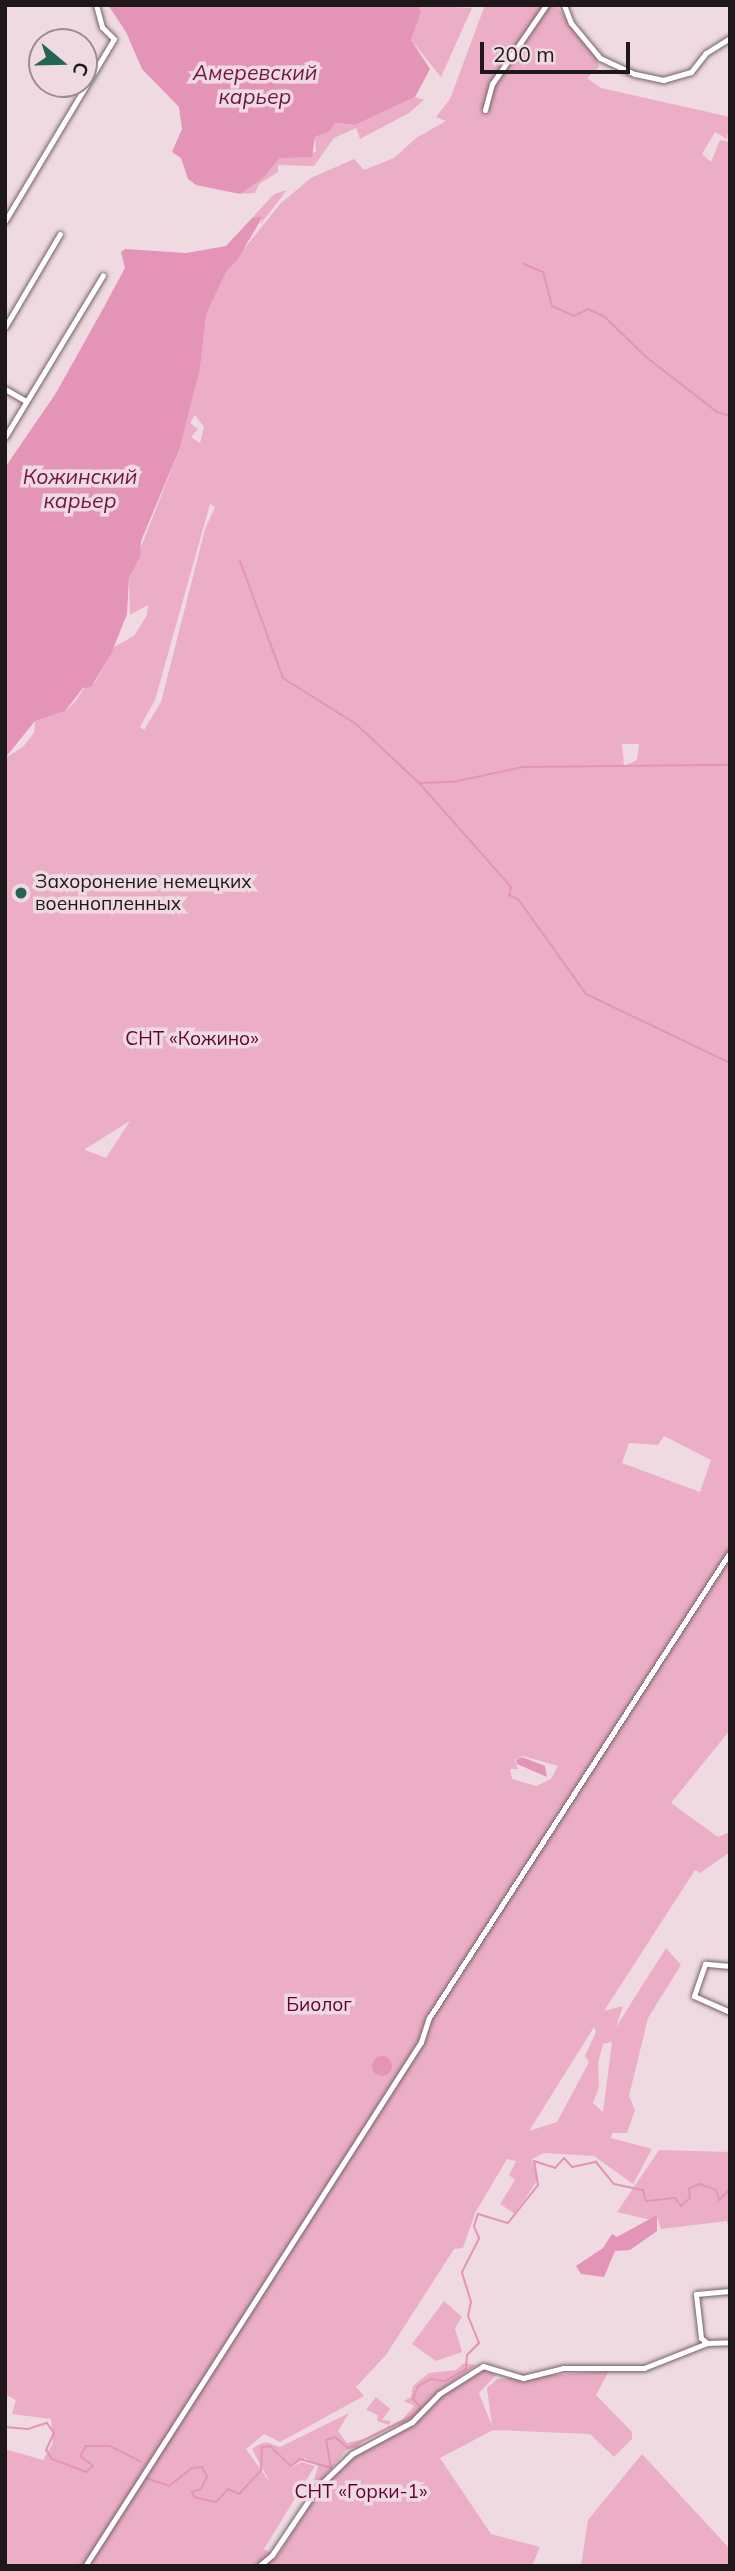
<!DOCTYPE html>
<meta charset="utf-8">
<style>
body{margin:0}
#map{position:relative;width:735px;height:2571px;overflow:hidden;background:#efdae1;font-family:Mulish,sans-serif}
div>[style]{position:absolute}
.green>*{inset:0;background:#ebaec6}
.water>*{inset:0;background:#e494b6}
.round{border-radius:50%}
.stream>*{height:2px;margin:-1px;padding:0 1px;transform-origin:1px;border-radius:1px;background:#e494b6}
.roads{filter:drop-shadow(0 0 2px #746268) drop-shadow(0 0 2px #746268)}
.minor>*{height:5px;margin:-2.5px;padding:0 2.5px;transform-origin:2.5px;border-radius:2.5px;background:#fff}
.dots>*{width:19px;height:19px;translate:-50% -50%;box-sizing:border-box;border:4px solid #efdae1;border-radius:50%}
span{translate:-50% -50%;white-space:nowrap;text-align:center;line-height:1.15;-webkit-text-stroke:7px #efdae1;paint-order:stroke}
.poi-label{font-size:19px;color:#1f181b}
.left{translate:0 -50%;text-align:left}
.park-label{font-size:19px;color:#620039}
.water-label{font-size:21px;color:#711446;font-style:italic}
.frame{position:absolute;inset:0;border:7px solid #1f181b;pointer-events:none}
.north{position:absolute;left:28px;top:28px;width:70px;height:70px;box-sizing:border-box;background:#efdae1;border:2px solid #9c8c92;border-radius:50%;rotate:109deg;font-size:19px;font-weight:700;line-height:28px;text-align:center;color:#1f181b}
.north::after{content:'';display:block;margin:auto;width:24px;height:32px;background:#246555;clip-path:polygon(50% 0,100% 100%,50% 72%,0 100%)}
.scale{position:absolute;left:480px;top:42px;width:150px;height:32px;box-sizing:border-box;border:4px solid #1f181b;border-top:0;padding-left:9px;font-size:21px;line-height:24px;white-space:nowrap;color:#1f181b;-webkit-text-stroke:5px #efdae1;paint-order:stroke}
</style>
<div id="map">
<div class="green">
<div style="clip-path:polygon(417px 5px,472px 8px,441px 77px,411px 40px,420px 12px)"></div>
<div style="clip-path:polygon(evenodd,485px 5px,556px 5px,598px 61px,599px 67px,587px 78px,601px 88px,730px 117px,727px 139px,715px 132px,702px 154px,711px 162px,720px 140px,730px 142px,730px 1730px,671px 1803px,718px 1837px,730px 1832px,730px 1852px,700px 1873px,695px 1870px,604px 2011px,623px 2006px,616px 2027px,666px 1948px,681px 1965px,648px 2018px,629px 2096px,635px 2110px,627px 2133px,612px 2133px,611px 2138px,652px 2149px,633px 2184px,594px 2156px,544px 2153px,532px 2159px,538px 2179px,515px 2214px,500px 2204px,515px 2180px,509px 2175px,516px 2161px,507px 2159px,475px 2213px,463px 2248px,454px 2249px,386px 2355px,356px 2387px,364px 2396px,280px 2442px,264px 2434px,246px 2449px,271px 2484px,252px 2449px,258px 2445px,266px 2442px,280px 2447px,349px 2413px,338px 2431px,347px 2443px,363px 2439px,358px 2447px,346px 2450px,321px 2481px,314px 2480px,318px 2466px,305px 2458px,288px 2469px,302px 2462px,315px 2466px,264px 2549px,277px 2557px,320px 2489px,356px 2454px,413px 2426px,447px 2390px,484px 2369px,496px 2375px,479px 2393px,492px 2426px,487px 2388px,497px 2379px,609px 2371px,596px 2395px,632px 2432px,632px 2439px,614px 2457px,590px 2434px,493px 2430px,440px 2458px,491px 2534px,540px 2547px,532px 2566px,5px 2566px,5px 2449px,43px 2460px,53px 2443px,51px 2419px,12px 2414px,16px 2400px,5px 2394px,5px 758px,23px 747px,34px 733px,35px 721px,65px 711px,75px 702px,84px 688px,95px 682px,114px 647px,134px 636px,147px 615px,148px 605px,130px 615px,129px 577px,180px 448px,200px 369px,205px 314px,227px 270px,280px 204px,311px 178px,354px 159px,364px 170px,394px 158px,416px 138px,446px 121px,436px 117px,450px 99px,485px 5px,195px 415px,204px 427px,200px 443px,191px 437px,198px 429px,190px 423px,195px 415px,485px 5px,210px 504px,215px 507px,205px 529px,161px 702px,144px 730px,140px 727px,155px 700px,210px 504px,485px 5px,622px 744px,639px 744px,637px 760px,624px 766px,622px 744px,485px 5px,130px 1121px,106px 1158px,85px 1150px,85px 1149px,130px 1121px,485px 5px,664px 1436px,711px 1460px,700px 1492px,622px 1463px,629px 1443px,658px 1445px,664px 1436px,485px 5px,523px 1756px,558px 1766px,551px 1779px,536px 1786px,512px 1779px,510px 1769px,518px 1769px,515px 1760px,523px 1756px,485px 5px,594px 2027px,596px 2032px,585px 2056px,589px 2062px,557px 2122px,529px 2131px,594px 2027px,485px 5px,612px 2042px,603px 2112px,593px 2103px,599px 2087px,598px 2063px,603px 2044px,612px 2042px)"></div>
<div style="clip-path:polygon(415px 97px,424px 100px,409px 113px,360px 139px,356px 128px,334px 138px,314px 166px,278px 165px,278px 172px,259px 184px,255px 193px,240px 194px,262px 179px,280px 158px,316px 152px,315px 137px,329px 132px,335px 123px,355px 125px)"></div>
<div style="clip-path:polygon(287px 190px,260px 225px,263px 216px,252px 218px,274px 194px)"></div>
<div style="clip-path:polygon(659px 2150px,730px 2152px,730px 2236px,727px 2221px,661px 2229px,657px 2216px,651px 2220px,617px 2212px)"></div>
<div style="clip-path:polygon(444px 2301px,462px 2317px,455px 2328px,462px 2352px,436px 2361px,412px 2344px)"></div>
<div style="clip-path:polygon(464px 2363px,476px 2365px,442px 2389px,409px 2422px,398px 2425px,414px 2406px,404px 2401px,411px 2397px,413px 2386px,429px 2373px,456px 2370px)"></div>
<div style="clip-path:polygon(376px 2397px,390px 2409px,382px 2420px,391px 2421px,389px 2425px,377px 2421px,378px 2415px,366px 2410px)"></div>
<div style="clip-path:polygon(642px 2454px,730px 2549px,730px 2566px,581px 2566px,588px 2520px)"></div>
</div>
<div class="water">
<div style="clip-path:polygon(108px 5px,417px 5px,421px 12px,411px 40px,430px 69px,415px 97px,355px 125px,335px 123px,329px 132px,315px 137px,312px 157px,280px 158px,262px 179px,240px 194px,196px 185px,188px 179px,181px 158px,172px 152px,182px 129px,179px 107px,142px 69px,126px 32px)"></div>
<div style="clip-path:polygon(263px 216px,238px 259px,227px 270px,206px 314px,200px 369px,180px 448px,141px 541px,140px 557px,129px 577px,127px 614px,111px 654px,91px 687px,83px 688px,65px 711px,35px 721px,5px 758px,6px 466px,56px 393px,104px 307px,125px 268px,121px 252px,125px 249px,186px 253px,226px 246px,252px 218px)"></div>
<div style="clip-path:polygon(522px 1757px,545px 1766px,547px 1777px,517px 1764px,516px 1760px)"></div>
<div style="clip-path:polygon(308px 1999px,320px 1999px,333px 2010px,314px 2010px,303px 2004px)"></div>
<div class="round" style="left:372px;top:2056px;width:20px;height:20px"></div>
<div style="clip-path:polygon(657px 2215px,657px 2231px,630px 2250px,615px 2251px,604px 2277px,581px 2274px,576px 2266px,603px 2248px,612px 2234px,617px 2237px)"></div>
</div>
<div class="stream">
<div style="left:524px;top:264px;width:21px;rotate:23deg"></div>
<div style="left:543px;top:272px;width:35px;rotate:75deg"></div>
<div style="left:552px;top:306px;width:24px;rotate:24deg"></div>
<div style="left:574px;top:316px;width:16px;rotate:-27deg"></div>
<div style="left:588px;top:309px;width:19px;rotate:25deg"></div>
<div style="left:605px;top:317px;width:57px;rotate:44.3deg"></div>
<div style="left:646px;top:357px;width:90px;rotate:37.8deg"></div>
<div style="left:717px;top:412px;width:14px;rotate:17deg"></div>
<div style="left:240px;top:561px;width:125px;rotate:69.8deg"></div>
<div style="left:283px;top:678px;width:86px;rotate:32.2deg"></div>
<div style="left:356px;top:724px;width:86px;rotate:43.1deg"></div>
<div style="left:419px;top:783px;width:139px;rotate:48.5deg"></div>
<div style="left:511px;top:887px;width:8px;rotate:104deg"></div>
<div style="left:509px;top:895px;width:10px;rotate:24deg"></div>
<div style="left:518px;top:899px;width:117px;rotate:54.4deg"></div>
<div style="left:586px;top:994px;width:160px;rotate:25.6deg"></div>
<div style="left:419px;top:783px;width:34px;rotate:-2deg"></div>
<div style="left:453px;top:782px;width:72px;rotate:-12.1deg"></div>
<div style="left:523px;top:767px;width:207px;rotate:-0.6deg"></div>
<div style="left:5px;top:2399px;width:9px;rotate:90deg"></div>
<div style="left:5px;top:2427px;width:23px;rotate:5deg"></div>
<div style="left:28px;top:2429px;width:20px;rotate:-18deg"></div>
<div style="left:47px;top:2423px;width:12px;rotate:55deg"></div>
<div style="left:54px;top:2433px;width:19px;rotate:115deg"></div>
<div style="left:46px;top:2450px;width:11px;rotate:56deg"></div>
<div style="left:52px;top:2459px;width:36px;rotate:21deg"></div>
<div style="left:86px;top:2472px;width:9px;rotate:-41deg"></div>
<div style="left:93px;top:2466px;width:16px;rotate:-142deg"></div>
<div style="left:80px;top:2456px;width:12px;rotate:-59deg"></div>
<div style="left:86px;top:2446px;width:24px"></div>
<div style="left:110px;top:2446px;width:34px;rotate:27deg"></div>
<div style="left:146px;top:2478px;width:24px;rotate:19deg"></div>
<div style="left:169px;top:2486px;width:29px;rotate:-38deg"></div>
<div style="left:192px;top:2468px;width:10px;rotate:-6deg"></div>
<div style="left:202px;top:2467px;width:11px;rotate:63deg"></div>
<div style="left:207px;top:2477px;width:13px;rotate:117deg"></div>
<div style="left:201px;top:2489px;width:9px;rotate:162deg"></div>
<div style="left:192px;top:2492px;width:5px;rotate:68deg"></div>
<div style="left:194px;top:2497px;width:23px;rotate:13deg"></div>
<div style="left:216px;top:2502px;width:18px;rotate:-47deg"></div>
<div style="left:228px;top:2489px;width:12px;rotate:24deg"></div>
<div style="left:239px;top:2494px;width:33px;rotate:-47deg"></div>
<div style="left:261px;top:2470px;width:23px;rotate:-88deg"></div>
<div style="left:262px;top:2447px;width:8px;rotate:-7deg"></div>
<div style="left:270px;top:2446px;width:29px;rotate:44deg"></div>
<div style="left:291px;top:2466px;width:11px;rotate:-38deg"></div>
<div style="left:300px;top:2459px;width:32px;rotate:16deg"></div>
<div style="left:331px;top:2468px;width:28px;rotate:-100deg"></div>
<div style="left:326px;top:2440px;width:9px;rotate:-18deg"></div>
<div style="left:335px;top:2437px;width:17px;rotate:40deg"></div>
<div style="left:348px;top:2448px;width:72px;rotate:-26.6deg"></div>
<div style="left:412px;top:2416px;width:13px;rotate:-45deg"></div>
<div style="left:421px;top:2407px;width:11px;rotate:-135deg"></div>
<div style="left:413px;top:2399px;width:14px;rotate:-69deg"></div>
<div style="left:418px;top:2386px;width:15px;rotate:-28deg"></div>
<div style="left:431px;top:2379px;width:14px;rotate:8deg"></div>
<div style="left:445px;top:2381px;width:24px;rotate:-30deg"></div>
<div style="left:466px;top:2369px;width:14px;rotate:-86deg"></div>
<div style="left:467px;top:2355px;width:17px;rotate:-45deg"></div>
<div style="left:479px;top:2343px;width:29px;rotate:-112deg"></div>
<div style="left:468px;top:2316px;width:14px;rotate:-78deg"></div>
<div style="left:471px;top:2302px;width:31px;rotate:-107deg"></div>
<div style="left:462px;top:2272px;width:38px;rotate:-63deg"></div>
<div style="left:479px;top:2238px;width:13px;rotate:-113deg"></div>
<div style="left:474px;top:2226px;width:13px;rotate:-72deg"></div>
<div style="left:478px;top:2214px;width:31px;rotate:17deg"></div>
<div style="left:508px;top:2223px;width:48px;rotate:-51.7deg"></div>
<div style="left:538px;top:2185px;width:24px;rotate:-99deg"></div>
<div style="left:534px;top:2161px;width:22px;rotate:18deg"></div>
<div style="left:555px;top:2168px;width:13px;rotate:-48deg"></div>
<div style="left:564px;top:2158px;width:12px;rotate:48deg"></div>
<div style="left:572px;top:2167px;width:25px;rotate:-12deg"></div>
<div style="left:596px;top:2162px;width:28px;rotate:51deg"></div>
<div style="left:614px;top:2184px;width:30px;rotate:12deg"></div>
<div style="left:643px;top:2190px;width:11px;rotate:75deg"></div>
<div style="left:646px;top:2201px;width:29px;rotate:-6deg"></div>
<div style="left:675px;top:2198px;width:10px;rotate:53deg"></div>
<div style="left:681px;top:2206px;width:12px;rotate:-42deg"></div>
<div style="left:690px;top:2198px;width:9px;rotate:-96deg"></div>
<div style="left:689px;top:2189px;width:11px;rotate:-27deg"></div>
<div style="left:699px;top:2184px;width:18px;rotate:19deg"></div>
<div style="left:716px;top:2190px;width:10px;rotate:73deg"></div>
<div style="left:719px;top:2200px;width:16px;rotate:-45deg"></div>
</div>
<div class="roads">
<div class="minor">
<div style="left:564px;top:5px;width:19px;rotate:69deg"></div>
<div style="left:571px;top:23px;width:45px;rotate:50.4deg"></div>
<div style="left:600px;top:58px;width:38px;rotate:25deg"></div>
<div style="left:635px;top:74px;width:29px;rotate:12deg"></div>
<div style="left:663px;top:80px;width:29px;rotate:-16deg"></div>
<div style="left:691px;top:72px;width:24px;rotate:-52deg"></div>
<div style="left:706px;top:53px;width:28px;rotate:-32deg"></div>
<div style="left:485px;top:110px;width:27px;rotate:-75deg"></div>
<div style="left:492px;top:84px;width:96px;rotate:-55.6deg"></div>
<div style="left:5px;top:221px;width:212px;rotate:-59.1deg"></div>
<div style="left:114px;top:39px;width:17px;rotate:-135deg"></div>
<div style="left:102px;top:27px;width:23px;rotate:-105deg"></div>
<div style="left:5px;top:327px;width:108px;rotate:-59.4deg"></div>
<div style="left:5px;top:389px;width:24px;rotate:30deg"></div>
<div style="left:5px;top:437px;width:189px;rotate:-58.8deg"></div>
<div style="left:730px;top:1966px;width:25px;rotate:-175deg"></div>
<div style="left:705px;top:1964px;width:34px;rotate:109deg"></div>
<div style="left:694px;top:1996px;width:39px;rotate:24deg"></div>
<div style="left:707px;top:2343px;width:8px;rotate:-140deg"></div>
<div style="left:701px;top:2338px;width:44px;rotate:-96.5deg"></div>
<div style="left:696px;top:2294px;width:34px;rotate:-5deg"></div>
<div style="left:85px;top:2566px;width:622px;rotate:-57.33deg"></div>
<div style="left:421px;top:2042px;width:25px;rotate:-72deg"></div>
<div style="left:429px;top:2018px;width:555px;rotate:-57.14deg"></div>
<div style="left:259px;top:2566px;width:17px;rotate:-40deg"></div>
<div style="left:272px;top:2555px;width:81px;rotate:-56.1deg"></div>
<div style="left:317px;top:2488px;width:49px;rotate:-44.2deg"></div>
<div style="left:352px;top:2454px;width:68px;rotate:-28.1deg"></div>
<div style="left:412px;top:2422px;width:39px;rotate:-46deg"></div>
<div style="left:439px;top:2394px;width:52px;rotate:-32.5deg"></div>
<div style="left:483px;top:2366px;width:42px;rotate:16.7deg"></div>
<div style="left:523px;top:2378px;width:41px;rotate:-14deg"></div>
<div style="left:563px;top:2368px;width:81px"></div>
<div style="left:644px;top:2368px;width:68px;rotate:-21.6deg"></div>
<div style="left:707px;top:2343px;width:23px;rotate:-2deg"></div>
</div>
</div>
<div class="dots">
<div style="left:21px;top:893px;background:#246555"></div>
</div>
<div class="poi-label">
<span class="left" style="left:35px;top:893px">Захоронение немецких<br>военнопленных</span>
</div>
<div class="park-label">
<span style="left:192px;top:1039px">СНТ «Кожино»</span>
<span style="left:319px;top:2005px">Биолог</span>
<span style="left:361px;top:2492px">СНТ «Горки-1»</span>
</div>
<div class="water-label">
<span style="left:255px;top:84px">Амеревский<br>карьер</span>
<span style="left:80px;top:488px">Кожинский<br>карьер</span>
</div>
<div class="frame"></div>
<div class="north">С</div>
<div class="scale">200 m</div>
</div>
